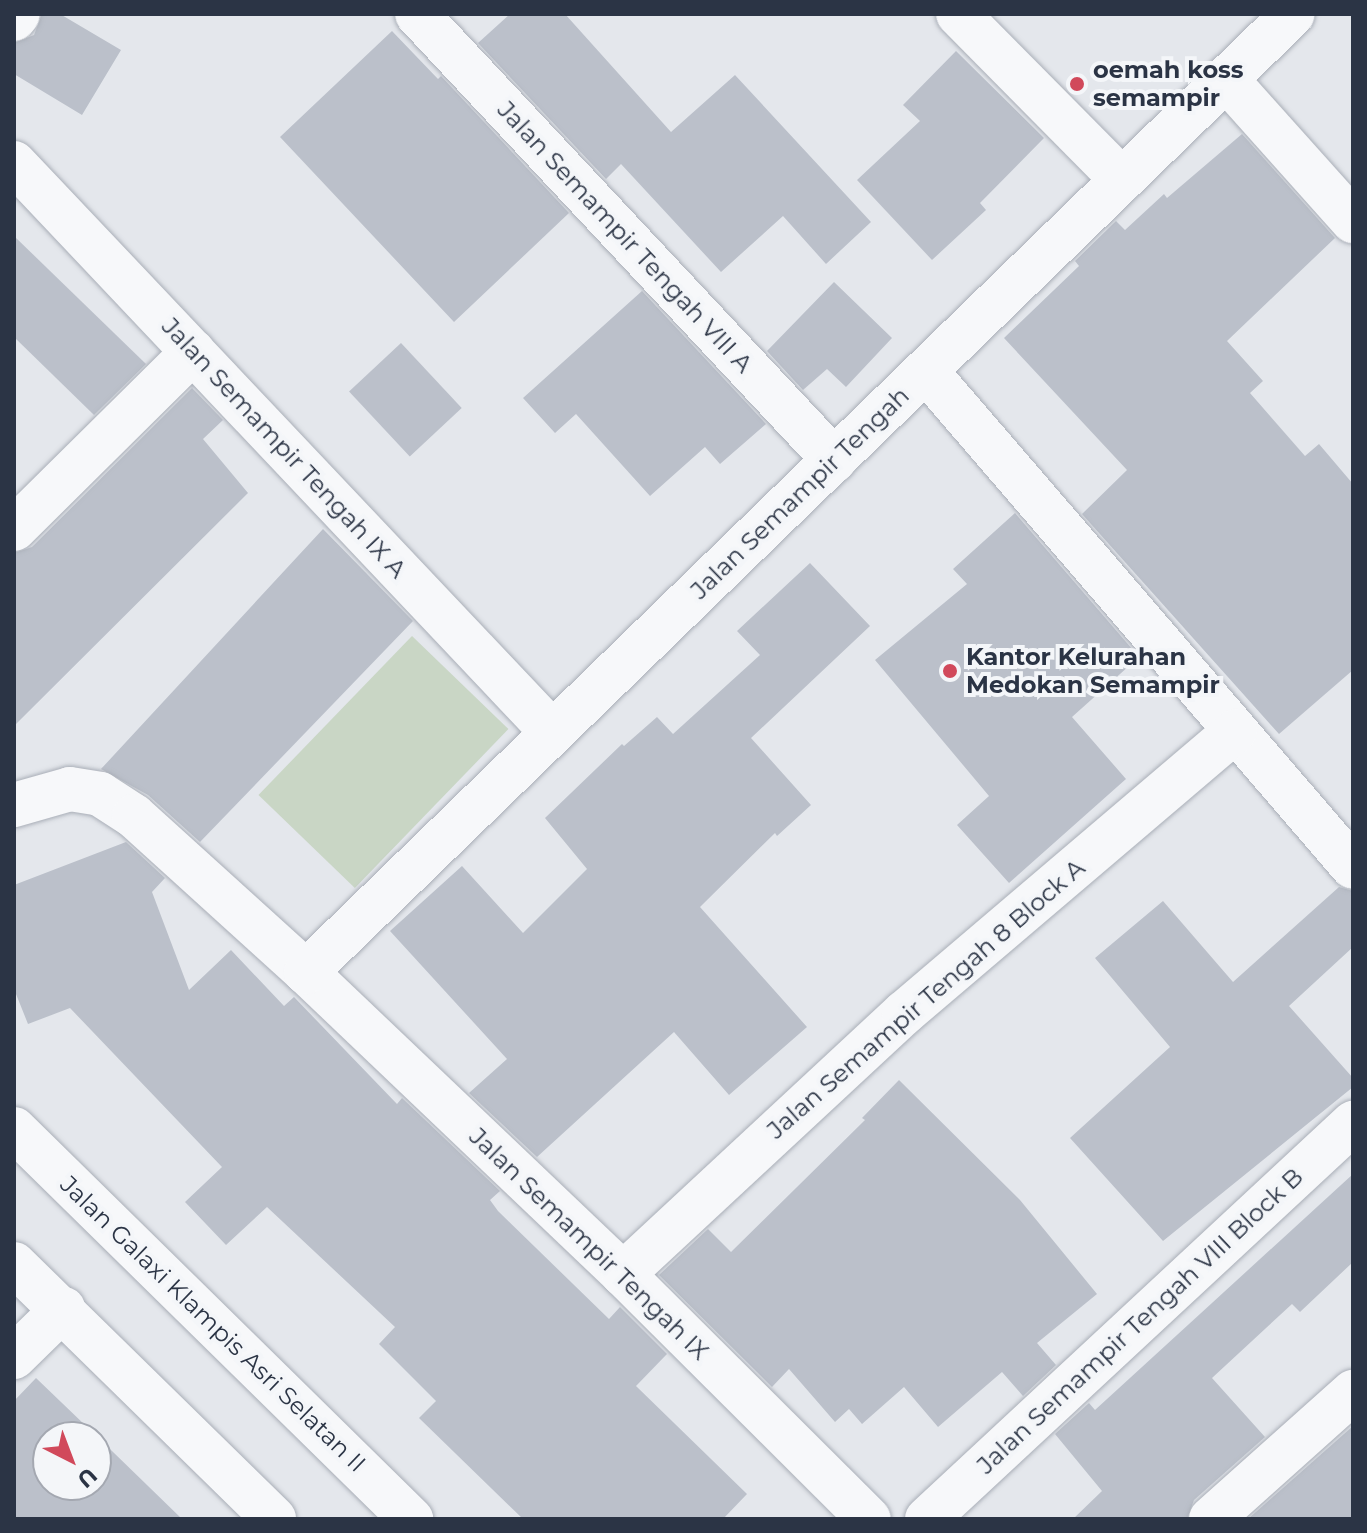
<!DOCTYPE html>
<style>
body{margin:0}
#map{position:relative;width:1367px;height:1533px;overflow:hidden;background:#e4e7ec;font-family:Montserrat,sans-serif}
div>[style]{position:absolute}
.green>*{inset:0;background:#c9d6c5;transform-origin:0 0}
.building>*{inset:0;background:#bbc0ca;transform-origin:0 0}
.roads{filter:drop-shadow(0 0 2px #a9aeb7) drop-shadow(0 0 2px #a9aeb7)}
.minor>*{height:44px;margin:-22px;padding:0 22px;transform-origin:22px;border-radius:22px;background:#f7f8fa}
.dots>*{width:22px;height:22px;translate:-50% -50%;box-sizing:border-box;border:4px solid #f4f6f9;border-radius:50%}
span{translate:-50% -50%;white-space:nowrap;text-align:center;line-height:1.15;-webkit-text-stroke:8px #f4f6f9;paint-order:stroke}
.poi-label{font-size:24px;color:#2b3445;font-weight:700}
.left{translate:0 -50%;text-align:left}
.street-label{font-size:24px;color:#2b3445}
.frame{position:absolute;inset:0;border:16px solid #2b3445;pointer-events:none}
.north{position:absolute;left:32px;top:1421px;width:80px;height:80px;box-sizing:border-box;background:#f4f6f9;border:2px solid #a4a8b1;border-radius:50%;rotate:138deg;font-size:22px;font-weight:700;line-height:32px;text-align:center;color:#2b3445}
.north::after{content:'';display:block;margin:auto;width:28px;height:36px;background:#d1495b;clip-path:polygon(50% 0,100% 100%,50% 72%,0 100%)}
</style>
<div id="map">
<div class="green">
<div style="left:412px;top:636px;width:134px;height:221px;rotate:44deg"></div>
</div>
<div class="building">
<div style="clip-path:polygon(42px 14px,60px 14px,121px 50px,82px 115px,14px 74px,14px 43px,34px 35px)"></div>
<div style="clip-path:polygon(510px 14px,565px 14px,671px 132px,735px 75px,871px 222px,826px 264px,783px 216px,721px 272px,621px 164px,606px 179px,478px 43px)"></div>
<div style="clip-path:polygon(392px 31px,438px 79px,441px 76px,569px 213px,454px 322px,280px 137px)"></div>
<div style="clip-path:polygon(956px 51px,1044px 138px,980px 203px,986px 210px,932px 260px,857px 180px,920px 121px,903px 105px)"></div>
<div style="clip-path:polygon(1242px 134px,1335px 238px,1227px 341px,1263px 381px,1250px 393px,1305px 456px,1319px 444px,1353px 484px,1353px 670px,1279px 734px,1082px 514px,1127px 470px,1004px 338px,1079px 266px,1075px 261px,1116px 221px,1125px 230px,1164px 194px,1167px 198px)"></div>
<div style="clip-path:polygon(14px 236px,146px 364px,94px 415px,14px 337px)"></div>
<div style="clip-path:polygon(834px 282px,892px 338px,846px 387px,827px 369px,803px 390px,767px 351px)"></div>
<div style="clip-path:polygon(642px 291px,766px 424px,720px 464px,705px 447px,650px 496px,576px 414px,555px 433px,523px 398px)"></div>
<div style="left:401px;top:343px;width:89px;height:71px;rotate:47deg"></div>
<div style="clip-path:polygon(192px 388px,223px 420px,203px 439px,248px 493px,14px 726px,14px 553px,32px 547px)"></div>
<div style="clip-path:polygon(1015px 513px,1139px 657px,1072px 717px,1126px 779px,1009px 883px,957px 825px,989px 796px,875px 660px,967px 584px,953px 569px)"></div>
<div style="clip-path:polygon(323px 529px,413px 621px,200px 842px,148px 795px,101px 769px)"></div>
<div style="clip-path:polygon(810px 563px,870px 626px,751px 738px,811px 805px,777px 836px,775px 833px,700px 907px,807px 1027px,729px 1095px,674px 1032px,537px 1157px,469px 1093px,507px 1059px,390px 931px,462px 866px,523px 933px,587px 869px,545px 818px,622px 744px,624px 746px,657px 717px,673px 734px,760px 655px,737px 631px)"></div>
<div style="clip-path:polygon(126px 842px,165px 878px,152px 892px,189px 990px,231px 950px,284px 1006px,294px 997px,397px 1104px,402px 1098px,500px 1191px,490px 1200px,498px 1211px,609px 1319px,620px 1307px,667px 1354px,636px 1386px,747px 1494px,723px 1519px,523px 1519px,419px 1418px,436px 1401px,379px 1344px,395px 1327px,267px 1207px,226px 1245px,185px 1202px,222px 1167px,70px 1008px,28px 1024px,14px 989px,14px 885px)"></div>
<div style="clip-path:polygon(1339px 887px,1353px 891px,1353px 947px,1289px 1006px,1353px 1078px,1353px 1087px,1163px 1241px,1070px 1138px,1170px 1047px,1095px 958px,1163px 901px,1233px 982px)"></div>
<div style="clip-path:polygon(899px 1080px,1020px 1200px,1097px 1294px,1037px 1343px,1056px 1365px,1023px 1396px,1002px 1372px,938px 1427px,904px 1387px,862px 1424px,849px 1409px,835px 1422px,789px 1369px,772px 1387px,659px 1275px,708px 1229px,731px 1252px,865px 1120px,862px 1118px)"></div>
<div style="clip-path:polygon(1353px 1174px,1353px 1262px,1300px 1312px,1292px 1304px,1212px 1378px,1265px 1437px,1194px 1500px,1187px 1519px,1073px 1519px,1102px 1491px,1055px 1434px,1089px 1403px,1095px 1410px)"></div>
<div style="clip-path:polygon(evenodd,36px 1378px,112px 1451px,182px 1519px,14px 1519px,14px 1401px,36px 1378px,48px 1437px,96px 1437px,96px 1485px,48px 1485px,48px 1437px)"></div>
<div style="clip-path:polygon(1353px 1426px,1353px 1519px,1248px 1519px)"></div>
</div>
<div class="roads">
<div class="minor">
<div style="left:417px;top:14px;width:611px;rotate:46.92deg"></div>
<div style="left:958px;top:14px;width:233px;rotate:45.3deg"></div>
<div style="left:14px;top:19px;width:6px;rotate:-51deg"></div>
<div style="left:1226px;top:79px;width:191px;rotate:48.2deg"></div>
<div style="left:14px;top:163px;width:784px;rotate:46.6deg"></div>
<div style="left:926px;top:371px;width:654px;rotate:49.28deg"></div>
<div style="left:14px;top:529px;width:252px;rotate:-44.7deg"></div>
<div style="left:14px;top:805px;width:58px;rotate:-15.9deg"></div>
<div style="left:70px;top:789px;width:30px;rotate:9deg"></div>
<div style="left:100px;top:794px;width:40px;rotate:32.9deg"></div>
<div style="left:134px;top:816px;width:232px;rotate:42.2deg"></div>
<div style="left:306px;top:972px;width:438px;rotate:43.6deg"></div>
<div style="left:623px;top:1274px;width:347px;rotate:44.9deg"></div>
<div style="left:306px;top:972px;width:1375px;rotate:-44.15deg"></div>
<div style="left:14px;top:1129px;width:557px;rotate:44.49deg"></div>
<div style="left:14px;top:1264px;width:364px;rotate:44.4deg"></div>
<div style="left:623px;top:1274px;width:384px;rotate:-42.9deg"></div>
<div style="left:904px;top:1013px;width:435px;rotate:-40.4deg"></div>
<div style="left:14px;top:1357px;width:69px;rotate:-44.4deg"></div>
<div style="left:927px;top:1519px;width:582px;rotate:-42.91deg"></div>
<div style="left:1211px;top:1519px;width:191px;rotate:-41.8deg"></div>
</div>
</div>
<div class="dots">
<div style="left:1077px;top:84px;background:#d1495b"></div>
<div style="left:950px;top:671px;background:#d1495b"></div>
</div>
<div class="poi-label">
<span class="left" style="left:1093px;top:84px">oemah koss<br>semampir</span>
<span class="left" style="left:966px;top:671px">Kantor Kelurahan<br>Medokan Semampir</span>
</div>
<div class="street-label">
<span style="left:625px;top:237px;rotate:47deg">Jalan Semampir Tengah VIII A</span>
<span style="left:284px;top:448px;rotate:47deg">Jalan Semampir Tengah IX A</span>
<span style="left:800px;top:493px;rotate:-44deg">Jalan Semampir Tengah</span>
<span style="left:926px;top:999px;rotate:-41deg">Jalan Semampir Tengah 8 Block A</span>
<span style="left:589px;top:1244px;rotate:44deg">Jalan Semampir Tengah IX</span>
<span style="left:1140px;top:1321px;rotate:-43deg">Jalan Semampir Tengah VIII Block B</span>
<span style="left:213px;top:1324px;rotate:44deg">Jalan Galaxi Klampis Asri Selatan II</span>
</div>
<div class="frame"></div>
<div class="north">U</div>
</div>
